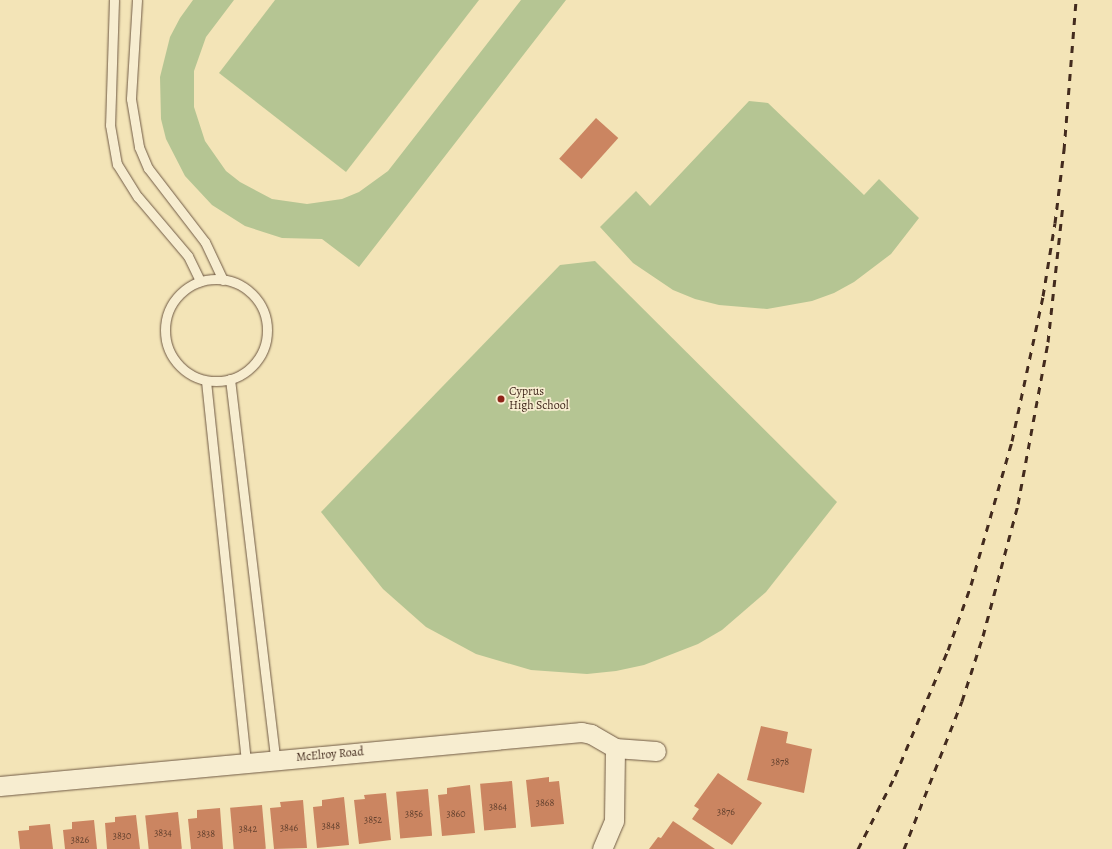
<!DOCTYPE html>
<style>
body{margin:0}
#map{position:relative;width:1112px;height:849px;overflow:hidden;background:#f3e4b7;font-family:Alegreya,serif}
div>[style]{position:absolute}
.green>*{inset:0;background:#b5c593}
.building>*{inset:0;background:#cb8561;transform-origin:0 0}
.roads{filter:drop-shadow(0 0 1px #6f5944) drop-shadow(0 0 1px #6f5944)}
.service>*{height:9px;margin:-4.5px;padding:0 4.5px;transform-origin:4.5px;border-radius:4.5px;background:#f7edd0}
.service>.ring{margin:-4.5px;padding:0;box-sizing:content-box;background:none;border:9px solid #f7edd0;border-radius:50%}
.minor>*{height:19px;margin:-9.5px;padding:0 9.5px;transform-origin:9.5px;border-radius:9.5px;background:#f7edd0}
.rail>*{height:3px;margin-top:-1.5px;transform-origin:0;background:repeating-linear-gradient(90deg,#432b1e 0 7px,transparent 0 14px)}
.dots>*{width:11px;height:11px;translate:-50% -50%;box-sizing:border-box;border:2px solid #f7edd0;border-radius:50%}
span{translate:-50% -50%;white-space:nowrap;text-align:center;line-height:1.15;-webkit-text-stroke:3.5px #f7edd0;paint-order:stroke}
.number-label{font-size:10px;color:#65422f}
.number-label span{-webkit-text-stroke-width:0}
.poi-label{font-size:12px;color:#432b1e}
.left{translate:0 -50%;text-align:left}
.street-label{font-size:12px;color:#432b1e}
</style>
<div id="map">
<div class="green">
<div style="clip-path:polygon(193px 0,234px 0,206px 37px,194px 71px,194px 107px,205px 141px,226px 171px,240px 182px,272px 199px,307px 204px,342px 199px,359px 192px,388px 171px,521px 0,566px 0,359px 267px,322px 239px,282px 238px,245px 226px,212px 205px,185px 176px,166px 139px,161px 119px,160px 77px,170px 37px,180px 18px)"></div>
<div style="clip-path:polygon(275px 0,479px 0,346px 172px,219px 73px)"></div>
<div style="clip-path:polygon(749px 101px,768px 103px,864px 195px,879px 179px,919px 218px,891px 254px,854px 282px,834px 293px,812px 301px,767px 309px,719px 305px,695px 299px,673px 290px,633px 263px,600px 227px,636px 191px,650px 206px)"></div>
<div style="clip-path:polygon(595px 261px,837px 502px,766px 592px,722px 630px,698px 644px,644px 665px,616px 671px,587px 674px,531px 670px,476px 654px,426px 627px,383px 589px,321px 512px,560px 265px)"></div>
</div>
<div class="building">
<div style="left:596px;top:118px;width:30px;height:55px;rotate:42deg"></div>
<div style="clip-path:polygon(761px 726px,788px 732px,786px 743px,812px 749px,804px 793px,747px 780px)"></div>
<div style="clip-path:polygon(718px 773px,762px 803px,732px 845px,692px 819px,699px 809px,694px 806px)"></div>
<div style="clip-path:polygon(549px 777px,549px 782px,559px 781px,564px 824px,531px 827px,526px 780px)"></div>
<div style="left:512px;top:781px;width:47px;height:32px;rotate:85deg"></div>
<div style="clip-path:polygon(470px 785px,475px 833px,442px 836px,438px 795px,447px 794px,447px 788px)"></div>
<div style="left:428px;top:789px;width:47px;height:32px;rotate:85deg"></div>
<div style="clip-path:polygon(386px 793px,391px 840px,359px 844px,354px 800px,365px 799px,364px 795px)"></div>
<div style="clip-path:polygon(344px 797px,349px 845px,317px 848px,313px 807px,322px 806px,322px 800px)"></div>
<div style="clip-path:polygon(303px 800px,307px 848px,274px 849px,270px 808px,281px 807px,280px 802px)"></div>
<div style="left:262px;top:805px;width:44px;height:32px;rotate:85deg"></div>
<div style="clip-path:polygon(220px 808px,223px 849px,191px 849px,188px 819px,197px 818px,197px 810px)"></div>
<div style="left:178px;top:812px;width:37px;height:33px;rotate:84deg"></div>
<div style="clip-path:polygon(136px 815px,140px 849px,107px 849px,105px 823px,115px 822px,115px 817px)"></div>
<div style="clip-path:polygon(94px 820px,97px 849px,65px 849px,63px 830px,72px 829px,72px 822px)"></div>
<div style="clip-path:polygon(673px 821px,715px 849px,649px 849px,658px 837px,661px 838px)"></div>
<div style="clip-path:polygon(50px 824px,53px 849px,20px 849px,18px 831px,29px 830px,29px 826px)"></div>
</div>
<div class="roads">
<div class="service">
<div style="left:114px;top:0;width:125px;rotate:91.8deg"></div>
<div style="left:110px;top:125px;width:40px;rotate:80deg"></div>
<div style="left:117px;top:164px;width:39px;rotate:58deg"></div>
<div style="left:138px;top:197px;width:77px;rotate:49.7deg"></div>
<div style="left:188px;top:256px;width:28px;rotate:64deg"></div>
<div style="left:137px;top:0;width:99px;rotate:93.5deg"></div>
<div style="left:131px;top:99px;width:49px;rotate:80.5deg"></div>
<div style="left:139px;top:147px;width:23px;rotate:67deg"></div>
<div style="left:148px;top:168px;width:93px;rotate:52.4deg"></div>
<div style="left:205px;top:242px;width:42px;rotate:64.7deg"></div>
<div class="ring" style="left:165px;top:279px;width:93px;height:93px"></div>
<div style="left:230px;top:379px;width:383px;rotate:83.2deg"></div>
<div style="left:206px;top:381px;width:383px;rotate:84deg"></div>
</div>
<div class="minor">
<div style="left:0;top:786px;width:584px;rotate:-5.31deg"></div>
<div style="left:581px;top:732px;width:10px;rotate:11deg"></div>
<div style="left:591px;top:734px;width:28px;rotate:30deg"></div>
<div style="left:615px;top:748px;width:41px;rotate:4.2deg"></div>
<div style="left:602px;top:849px;width:30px;rotate:-67deg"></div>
<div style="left:614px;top:821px;width:73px;rotate:-89.2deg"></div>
</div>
</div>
<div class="rail">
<div style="left:858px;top:849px;width:82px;rotate:-63.1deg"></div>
<div style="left:895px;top:776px;width:137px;rotate:-67.2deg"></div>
<div style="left:948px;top:650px;width:69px;rotate:-70.5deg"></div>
<div style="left:971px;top:585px;width:150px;rotate:-74.1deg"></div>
<div style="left:1012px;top:441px;width:148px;rotate:-77.9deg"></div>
<div style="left:1043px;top:296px;width:74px;rotate:-80.7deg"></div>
<div style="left:1055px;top:223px;width:74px;rotate:-83deg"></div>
<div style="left:1064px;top:150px;width:150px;rotate:-85.4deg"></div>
<div style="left:904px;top:849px;width:159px;rotate:-68.6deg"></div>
<div style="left:962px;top:701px;width:68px;rotate:-72.1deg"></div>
<div style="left:983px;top:636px;width:137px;rotate:-75.1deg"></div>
<div style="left:1018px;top:504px;width:165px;rotate:-79.5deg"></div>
<div style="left:1048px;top:342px;width:138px;rotate:-83.8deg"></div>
</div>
<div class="dots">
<div style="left:501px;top:399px;background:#8f2418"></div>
</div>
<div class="number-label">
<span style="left:780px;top:762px">3878</span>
<span style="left:545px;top:803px">3868</span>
<span style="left:498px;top:807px">3864</span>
<span style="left:726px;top:812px">3876</span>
<span style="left:414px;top:814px">3856</span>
<span style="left:456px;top:814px">3860</span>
<span style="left:373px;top:820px">3852</span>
<span style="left:331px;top:826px">3848</span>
<span style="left:289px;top:828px">3846</span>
<span style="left:248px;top:829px">3842</span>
<span style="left:163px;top:833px">3834</span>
<span style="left:206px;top:834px">3838</span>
<span style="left:122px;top:836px">3830</span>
<span style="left:80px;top:840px">3826</span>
</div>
<div class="poi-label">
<span class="left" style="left:509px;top:399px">Cyprus<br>High School</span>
</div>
<div class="street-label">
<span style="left:330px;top:755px;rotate:-5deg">McElroy Road</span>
</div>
</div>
